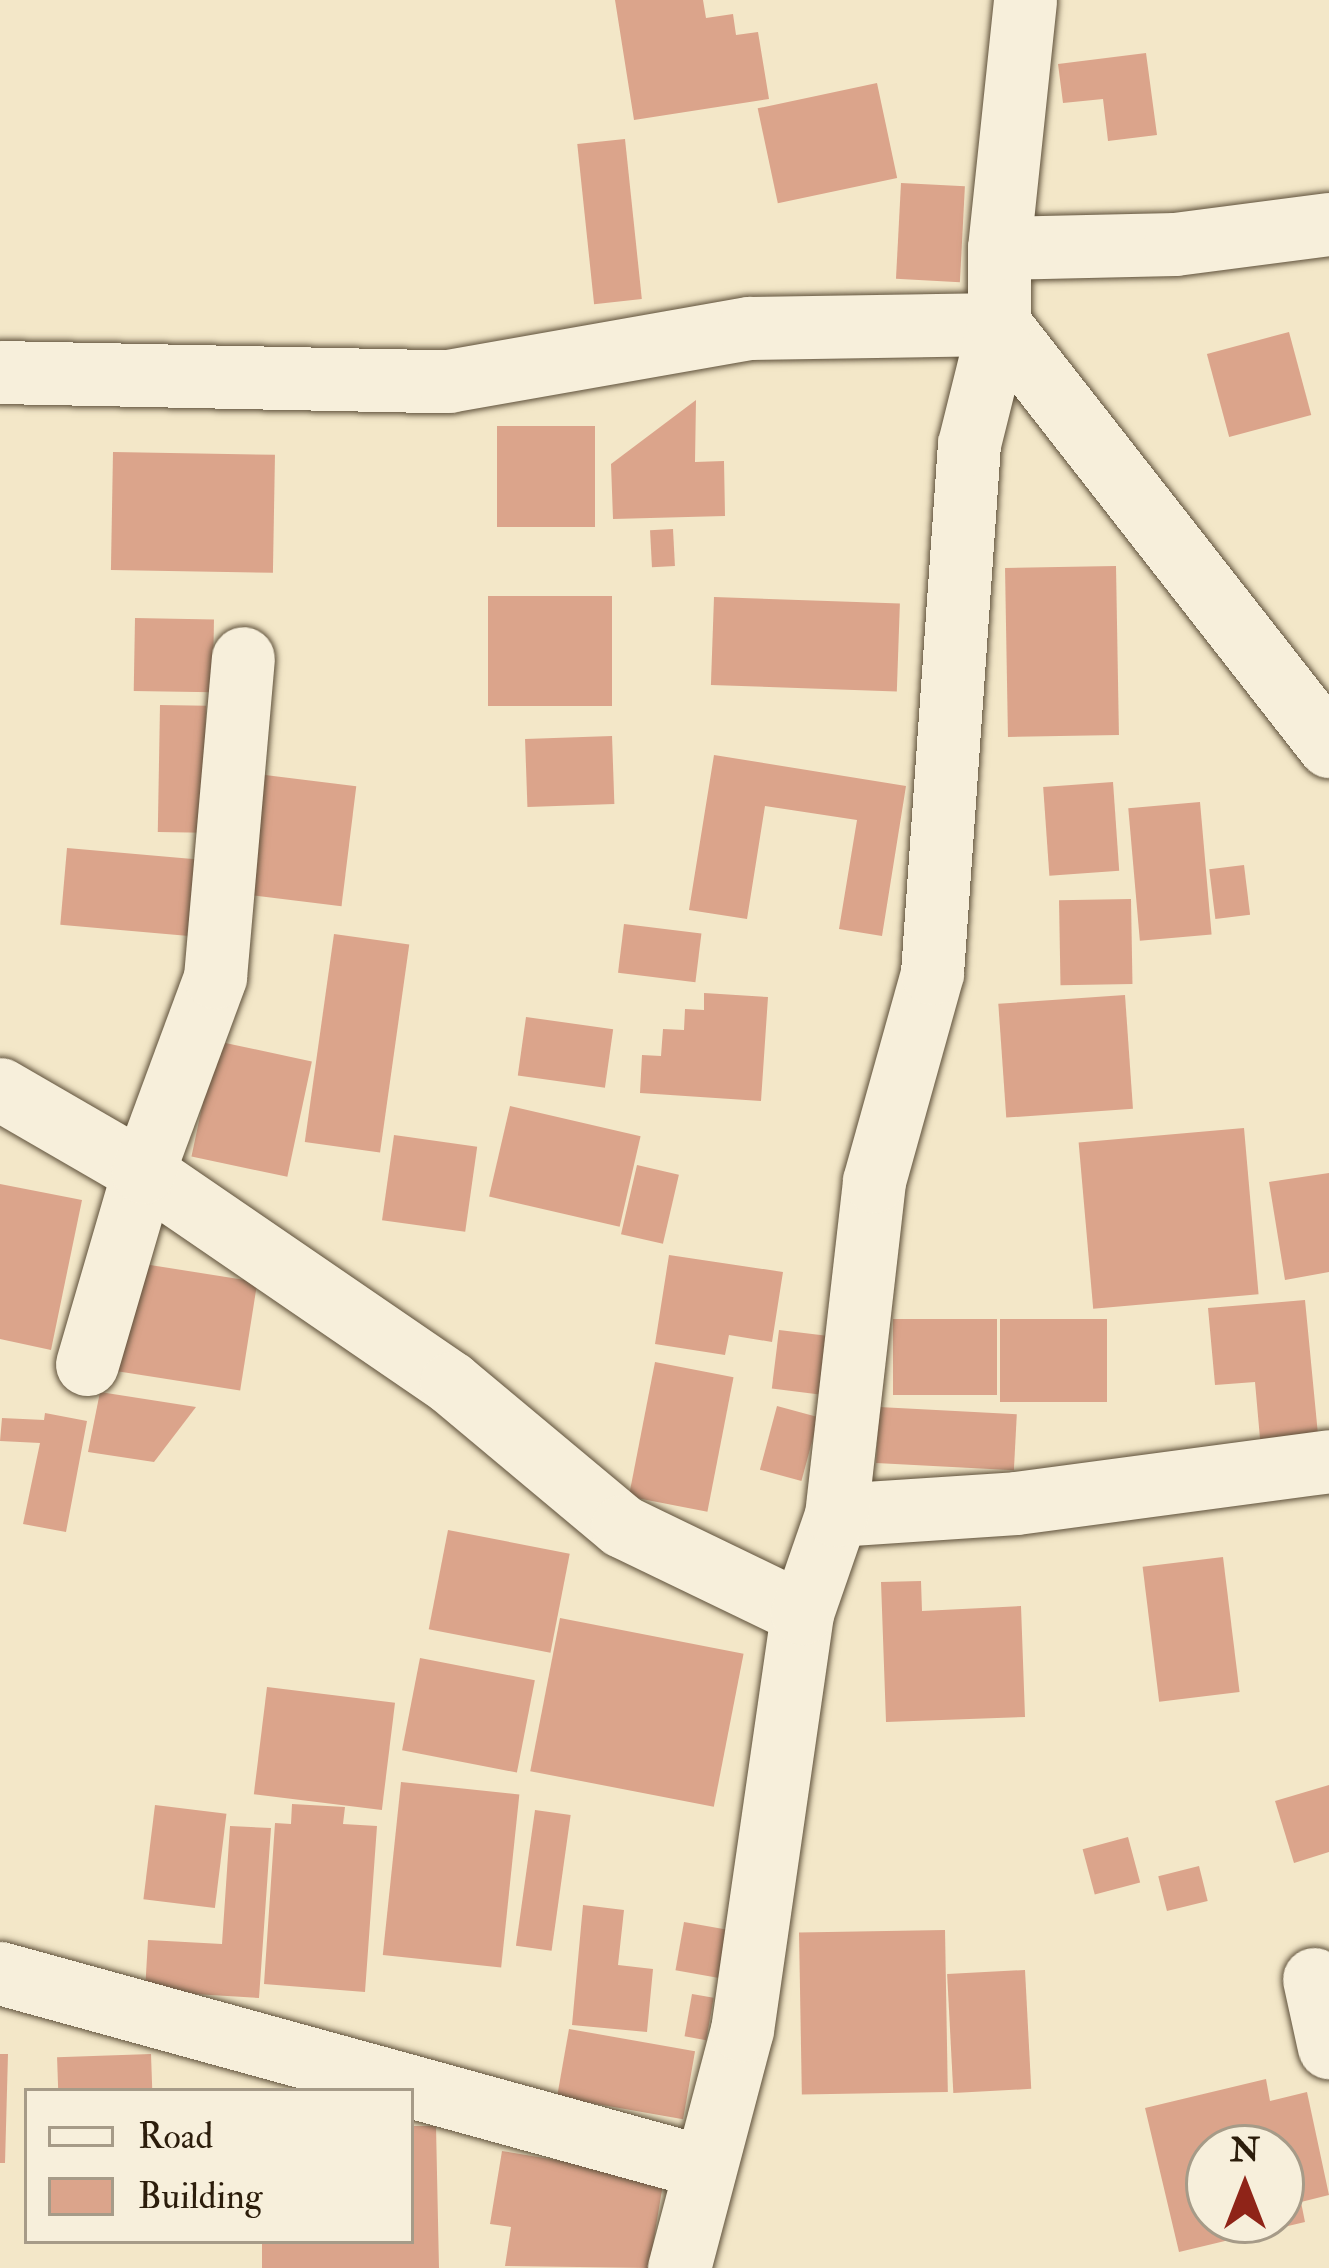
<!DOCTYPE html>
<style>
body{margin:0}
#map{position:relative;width:1329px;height:2268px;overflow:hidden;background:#f3e7c8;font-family:"IM FELL Double Pica",serif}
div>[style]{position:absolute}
.building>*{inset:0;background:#dba48b;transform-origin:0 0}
.roads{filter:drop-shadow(0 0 3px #5e503a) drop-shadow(0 0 3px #5e503a)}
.street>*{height:63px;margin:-31.5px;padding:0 31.5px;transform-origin:31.5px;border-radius:31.5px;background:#f7efdb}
span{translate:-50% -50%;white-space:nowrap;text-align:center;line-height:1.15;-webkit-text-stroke:12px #f7efdb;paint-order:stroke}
.legend{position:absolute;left:24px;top:2088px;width:390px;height:156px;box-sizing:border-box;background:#f7efdb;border:3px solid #a69b88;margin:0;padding:15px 21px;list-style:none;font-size:36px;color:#2c1d0b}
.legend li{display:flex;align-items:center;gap:24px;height:60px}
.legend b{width:60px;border:3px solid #a69b88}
.north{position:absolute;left:1185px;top:2124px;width:120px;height:120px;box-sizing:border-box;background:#f7efdb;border:3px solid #a69b88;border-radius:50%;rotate:0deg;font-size:33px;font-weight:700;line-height:48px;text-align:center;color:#2c1d0b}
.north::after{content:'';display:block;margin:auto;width:42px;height:54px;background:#8f2418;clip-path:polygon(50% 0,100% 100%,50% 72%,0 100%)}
</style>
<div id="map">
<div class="building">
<div style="clip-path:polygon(615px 0,703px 0,706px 18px,733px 14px,736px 35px,758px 32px,769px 99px,634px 120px)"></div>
<div style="clip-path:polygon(1146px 53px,1157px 135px,1108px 141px,1103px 99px,1063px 103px,1058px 64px)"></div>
<div style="left:877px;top:83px;width:97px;height:122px;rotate:78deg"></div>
<div style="left:625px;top:139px;width:161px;height:48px;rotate:84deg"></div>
<div style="left:901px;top:183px;width:64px;height:96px;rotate:3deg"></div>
<div style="left:1289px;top:332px;width:86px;height:85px;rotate:75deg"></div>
<div style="clip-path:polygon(696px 400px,695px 462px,724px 461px,725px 516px,613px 519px,611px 464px)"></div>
<div style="left:497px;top:426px;width:98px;height:101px"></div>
<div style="left:113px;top:452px;width:162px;height:118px;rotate:1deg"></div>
<div style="left:673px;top:529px;width:37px;height:23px;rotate:87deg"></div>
<div style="left:1116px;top:566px;width:169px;height:111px;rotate:89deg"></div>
<div style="left:488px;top:596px;width:124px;height:110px"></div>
<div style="left:714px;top:597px;width:186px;height:88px;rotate:2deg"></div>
<div style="left:135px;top:618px;width:79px;height:73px;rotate:1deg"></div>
<div style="left:160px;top:705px;width:46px;height:127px;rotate:1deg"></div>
<div style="left:612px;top:736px;width:68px;height:87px;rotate:88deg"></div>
<div style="clip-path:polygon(714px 755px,906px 786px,882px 936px,839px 929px,857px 820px,765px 806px,747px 919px,689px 910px)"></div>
<div style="left:257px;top:774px;width:100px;height:121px;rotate:7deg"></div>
<div style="left:1113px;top:782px;width:89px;height:70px;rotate:86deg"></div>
<div style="left:1200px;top:802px;width:133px;height:72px;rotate:85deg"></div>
<div style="left:67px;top:848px;width:129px;height:77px;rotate:5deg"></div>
<div style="left:1244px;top:865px;width:50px;height:35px;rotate:83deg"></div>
<div style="left:1131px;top:899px;width:85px;height:72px;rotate:89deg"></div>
<div style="left:624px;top:924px;width:78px;height:49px;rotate:7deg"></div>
<div style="left:334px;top:934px;width:76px;height:210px;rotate:8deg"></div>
<div style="clip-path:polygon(704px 993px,768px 997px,761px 1101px,640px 1093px,642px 1055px,661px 1056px,663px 1029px,684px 1030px,685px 1009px,704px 1010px)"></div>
<div style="left:1125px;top:995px;width:114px;height:127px;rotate:86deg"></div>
<div style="left:526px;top:1017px;width:88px;height:59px;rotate:8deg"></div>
<div style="left:216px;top:1041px;width:98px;height:118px;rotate:12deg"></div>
<div style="left:510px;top:1106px;width:134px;height:93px;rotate:13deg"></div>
<div style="left:1244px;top:1128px;width:167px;height:166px;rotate:85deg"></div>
<div style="left:394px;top:1135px;width:84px;height:86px;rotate:8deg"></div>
<div style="left:637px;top:1165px;width:43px;height:71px;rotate:13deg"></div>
<div style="clip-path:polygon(1329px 1173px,1329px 1272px,1285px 1280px,1269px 1182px)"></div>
<div style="clip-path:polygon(0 1184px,82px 1200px,51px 1350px,0 1339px)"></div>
<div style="clip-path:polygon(669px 1255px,783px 1272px,772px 1342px,729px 1335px,725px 1355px,655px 1344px)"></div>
<div style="left:125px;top:1261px;width:134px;height:110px;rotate:9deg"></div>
<div style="clip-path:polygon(1305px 1300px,1319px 1445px,1261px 1450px,1255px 1382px,1215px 1385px,1208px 1308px)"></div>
<div style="left:893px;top:1319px;width:104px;height:76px"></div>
<div style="left:1000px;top:1319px;width:107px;height:83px"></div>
<div style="left:779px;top:1330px;width:50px;height:59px;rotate:7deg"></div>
<div style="left:655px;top:1362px;width:80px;height:137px;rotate:11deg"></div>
<div style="clip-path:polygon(100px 1392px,196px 1407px,154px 1462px,88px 1452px)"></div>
<div style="left:777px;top:1406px;width:43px;height:66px;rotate:15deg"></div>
<div style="left:879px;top:1407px;width:138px;height:56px;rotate:3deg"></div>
<div style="clip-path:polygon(45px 1413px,87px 1421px,66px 1532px,23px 1524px,40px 1443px,0 1441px,2px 1418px,44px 1420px)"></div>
<div style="left:448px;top:1530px;width:124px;height:101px;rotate:11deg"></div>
<div style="left:1223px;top:1557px;width:136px;height:81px;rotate:83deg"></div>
<div style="clip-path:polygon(921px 1581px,922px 1611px,1021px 1606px,1025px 1717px,886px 1722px,881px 1582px)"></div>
<div style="left:560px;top:1618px;width:187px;height:156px;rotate:11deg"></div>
<div style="left:420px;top:1658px;width:117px;height:94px;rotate:11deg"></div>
<div style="left:267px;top:1687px;width:129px;height:108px;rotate:7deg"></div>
<div style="left:401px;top:1782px;width:119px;height:174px;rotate:6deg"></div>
<div style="clip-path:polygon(1329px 1785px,1329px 1852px,1294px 1863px,1275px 1801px)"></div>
<div style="clip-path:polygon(292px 1804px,345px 1807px,343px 1824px,377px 1826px,365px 1992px,264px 1984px,275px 1823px,291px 1824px)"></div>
<div style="left:155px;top:1805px;width:72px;height:95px;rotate:7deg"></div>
<div style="left:535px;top:1810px;width:36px;height:137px;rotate:8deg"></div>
<div style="clip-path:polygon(230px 1826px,271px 1828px,259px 1998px,145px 1991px,148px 1940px,222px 1944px)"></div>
<div style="left:1128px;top:1837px;width:47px;height:47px;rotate:75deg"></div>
<div style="left:1199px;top:1866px;width:36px;height:42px;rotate:76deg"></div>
<div style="clip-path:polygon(583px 1905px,624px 1910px,618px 1965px,653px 1969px,647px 2032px,572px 2025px)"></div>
<div style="left:684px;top:1922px;width:47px;height:49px;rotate:10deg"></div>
<div style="left:945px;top:1930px;width:162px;height:146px;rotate:89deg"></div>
<div style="left:1025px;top:1970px;width:119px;height:78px;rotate:87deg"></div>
<div style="left:692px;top:1994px;width:22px;height:43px;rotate:10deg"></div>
<div style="left:569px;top:2029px;width:128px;height:69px;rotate:10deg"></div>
<div style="clip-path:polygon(0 2054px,8px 2054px,5px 2163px,0 2163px)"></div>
<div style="left:151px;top:2054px;width:37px;height:94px;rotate:88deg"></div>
<div style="clip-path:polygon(evenodd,1266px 2079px,1270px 2101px,1307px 2092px,1329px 2195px,1301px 2202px,1305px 2222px,1179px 2252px,1145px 2108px,1266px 2079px,1209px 2148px,1281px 2148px,1281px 2220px,1209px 2220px,1209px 2148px)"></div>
<div style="clip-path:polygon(411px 2126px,436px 2126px,439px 2268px,262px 2268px,262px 2241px,411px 2241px)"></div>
<div style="clip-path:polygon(502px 2151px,664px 2178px,649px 2268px,505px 2266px,511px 2227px,490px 2224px)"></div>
</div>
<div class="roads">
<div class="street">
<div style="left:999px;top:248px;width:176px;rotate:-1.3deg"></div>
<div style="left:1175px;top:244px;width:155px;rotate:-7.4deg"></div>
<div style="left:0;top:372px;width:448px;rotate:1.2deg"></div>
<div style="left:448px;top:381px;width:306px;rotate:-10deg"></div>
<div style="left:749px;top:328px;width:250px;rotate:-0.9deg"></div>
<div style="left:999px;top:324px;width:536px;rotate:51.97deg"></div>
<div style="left:0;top:1089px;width:165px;rotate:30.1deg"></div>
<div style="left:143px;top:1172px;width:373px;rotate:34.4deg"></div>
<div style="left:451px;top:1383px;width:223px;rotate:39.9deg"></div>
<div style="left:622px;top:1526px;width:200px;rotate:25.8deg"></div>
<div style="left:87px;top:1364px;width:200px;rotate:-73.7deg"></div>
<div style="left:143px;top:1172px;width:208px;rotate:-69.7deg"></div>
<div style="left:215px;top:977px;width:320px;rotate:-85deg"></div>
<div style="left:836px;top:1515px;width:180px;rotate:-3.8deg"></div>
<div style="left:1016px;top:1503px;width:316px;rotate:-7.6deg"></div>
<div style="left:0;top:1973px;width:730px;rotate:15.41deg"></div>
<div style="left:1314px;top:1979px;width:70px;rotate:77.6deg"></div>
<div style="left:679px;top:2268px;width:246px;rotate:-75.2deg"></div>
<div style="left:742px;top:2030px;width:421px;rotate:-81.8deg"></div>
<div style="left:802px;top:1613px;width:104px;rotate:-70.9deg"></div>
<div style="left:836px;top:1515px;width:336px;rotate:-83.5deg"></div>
<div style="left:874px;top:1181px;width:216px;rotate:-74.4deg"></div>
<div style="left:932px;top:973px;width:530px;rotate:-86deg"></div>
<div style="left:969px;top:444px;width:124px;rotate:-76deg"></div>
<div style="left:999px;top:324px;width:76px;rotate:-90deg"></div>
<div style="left:999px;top:248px;width:249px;rotate:-84deg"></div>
</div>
</div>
<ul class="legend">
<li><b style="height:15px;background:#f7efdb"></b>Road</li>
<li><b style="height:33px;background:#dba48b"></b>Building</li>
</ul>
<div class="north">N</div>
</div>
